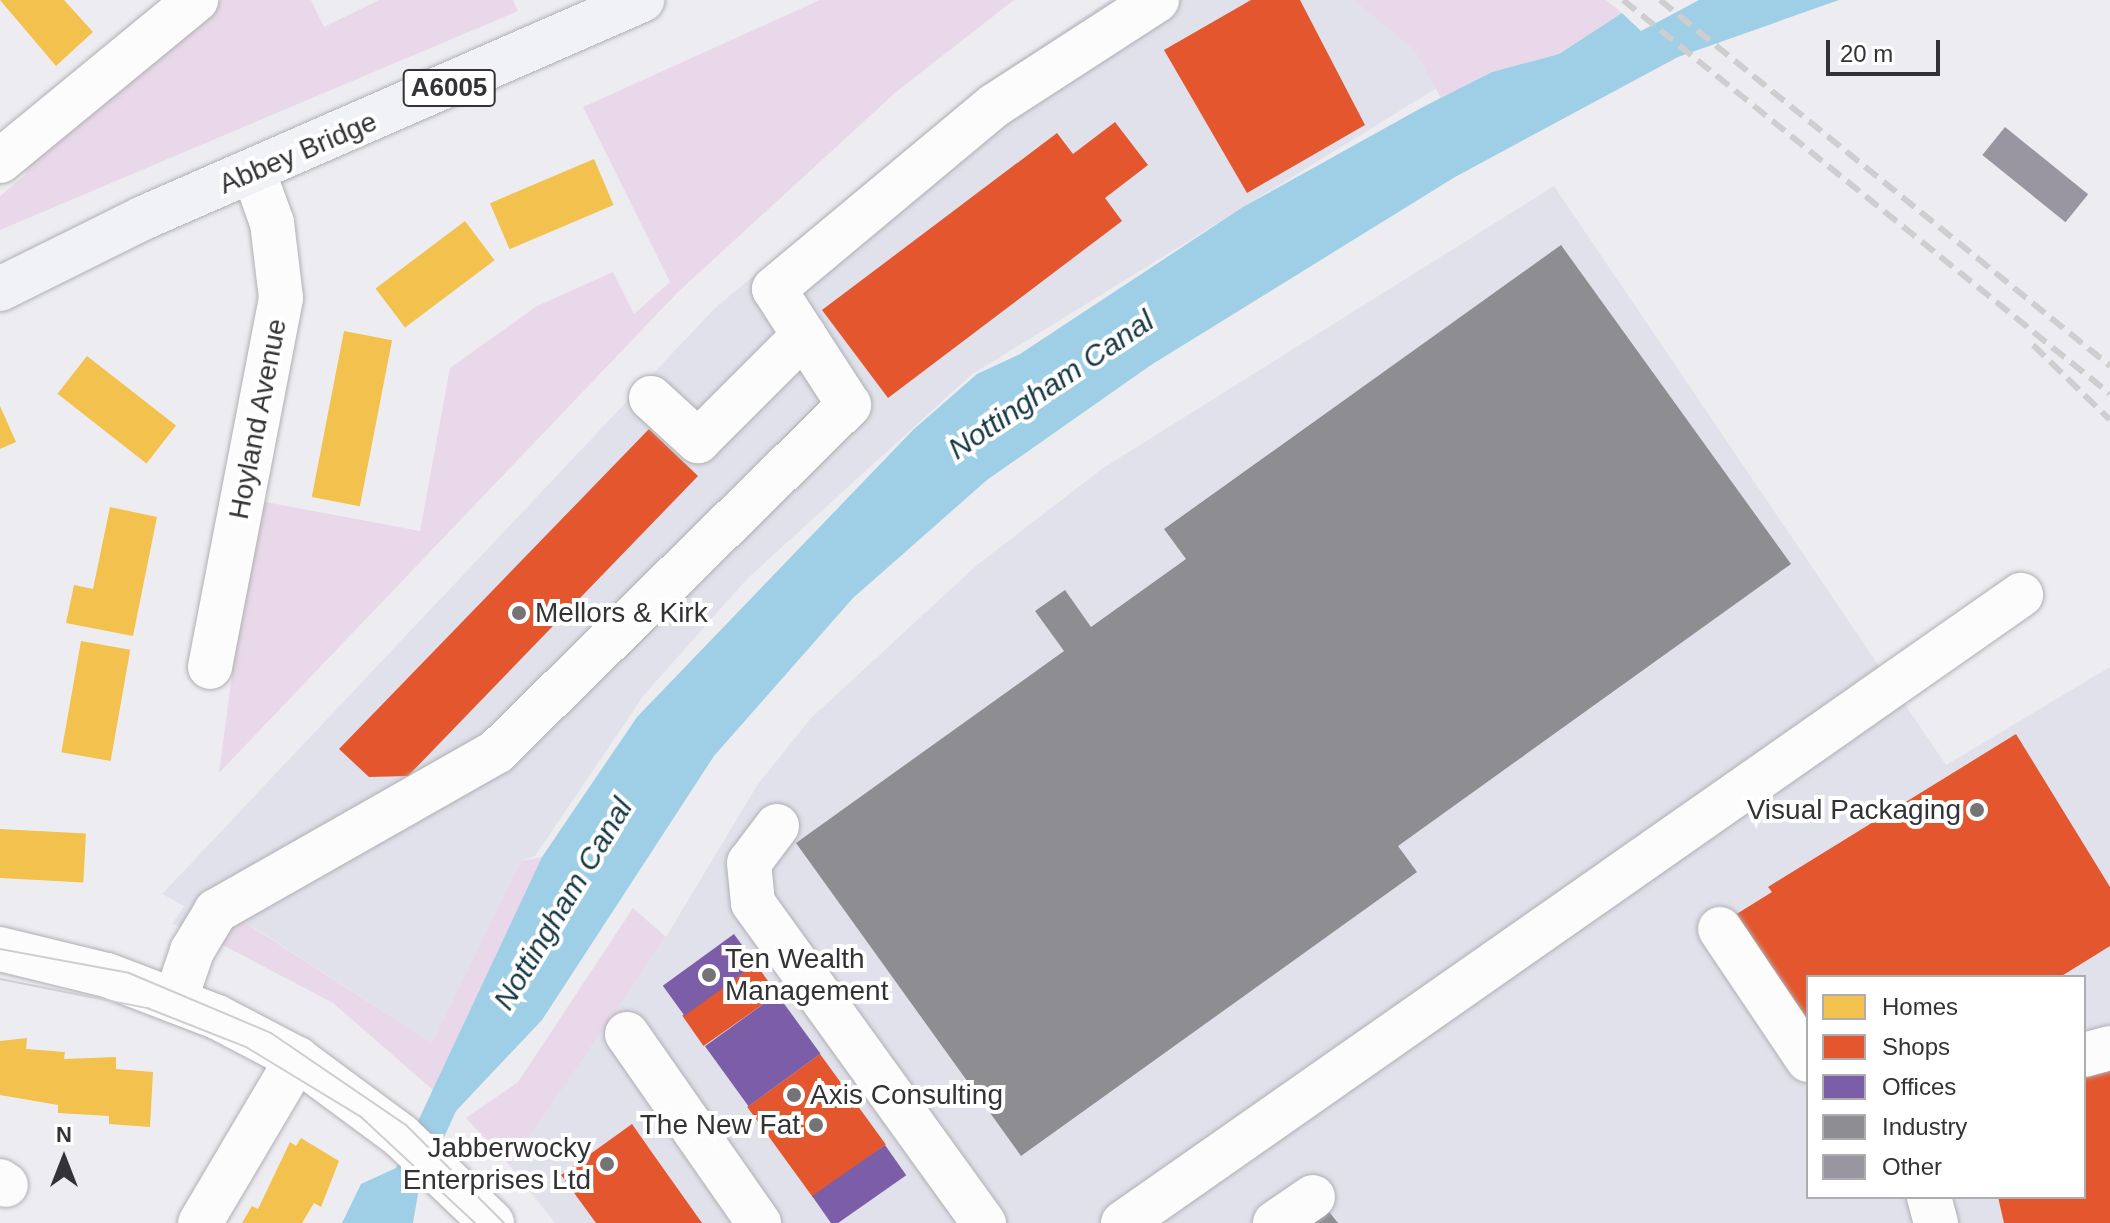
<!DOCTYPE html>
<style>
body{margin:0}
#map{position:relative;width:2110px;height:1223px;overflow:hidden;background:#ededf1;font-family:Helvetica,sans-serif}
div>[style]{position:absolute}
.built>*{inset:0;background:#e0e1eb}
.green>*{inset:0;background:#e9d8e9}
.water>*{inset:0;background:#9ecfe6}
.homes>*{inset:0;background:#f2c14e;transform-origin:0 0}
.shops>*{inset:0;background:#e4572e;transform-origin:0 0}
.offices>*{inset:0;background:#7b5ea7;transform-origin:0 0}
.industry>*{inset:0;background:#8d8d92}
.building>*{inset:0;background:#9a96a1;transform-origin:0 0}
.roads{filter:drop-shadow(0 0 2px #afb0b3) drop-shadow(0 0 2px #afb0b3)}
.minor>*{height:44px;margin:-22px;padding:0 22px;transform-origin:22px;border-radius:22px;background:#fcfcfd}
.major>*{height:44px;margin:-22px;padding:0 22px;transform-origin:22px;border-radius:22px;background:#f0f2f5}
.tram>*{height:2px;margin:-1px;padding:0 1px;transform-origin:1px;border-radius:1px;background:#cecece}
.rail>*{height:6px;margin-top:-3px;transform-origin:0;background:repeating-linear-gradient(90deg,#cecece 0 16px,transparent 0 24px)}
.dots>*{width:22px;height:22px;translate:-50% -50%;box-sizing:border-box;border:4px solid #fff;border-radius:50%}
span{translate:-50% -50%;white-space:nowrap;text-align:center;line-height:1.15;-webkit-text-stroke:8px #fff;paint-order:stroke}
.shield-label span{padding:2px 6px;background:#fff;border:2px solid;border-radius:6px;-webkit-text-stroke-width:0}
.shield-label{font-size:26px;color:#333336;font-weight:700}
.street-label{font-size:28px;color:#333336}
.poi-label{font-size:28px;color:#333336}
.left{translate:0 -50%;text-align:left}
.right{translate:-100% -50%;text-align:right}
.water-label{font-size:30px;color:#163745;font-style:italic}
.legend{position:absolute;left:1806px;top:975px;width:280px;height:224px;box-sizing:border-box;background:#fff;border:2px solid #adadaf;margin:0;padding:10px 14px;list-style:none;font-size:24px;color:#333336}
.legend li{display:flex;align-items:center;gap:16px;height:40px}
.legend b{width:40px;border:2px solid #adadaf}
.north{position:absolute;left:24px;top:1119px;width:80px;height:80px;-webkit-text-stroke:6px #fff;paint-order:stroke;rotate:0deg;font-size:22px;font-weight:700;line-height:32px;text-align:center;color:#333336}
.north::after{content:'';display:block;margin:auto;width:28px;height:36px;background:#333336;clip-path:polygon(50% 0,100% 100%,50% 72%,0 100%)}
.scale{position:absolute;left:1826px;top:40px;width:114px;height:36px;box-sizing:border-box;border:4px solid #333336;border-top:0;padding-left:10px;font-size:24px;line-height:28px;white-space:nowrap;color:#333336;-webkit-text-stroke:6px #fff;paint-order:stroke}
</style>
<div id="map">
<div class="built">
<div style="clip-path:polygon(1110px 0,1355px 0,1415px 51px,1437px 88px,971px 375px,747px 579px,644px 695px,535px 856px,521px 861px,432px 1043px,233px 914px,200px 933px,172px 924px,184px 906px,162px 894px,714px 309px,982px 85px)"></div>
<div style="clip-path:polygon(evenodd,1554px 186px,1946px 765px,2110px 667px,2110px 1223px,555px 1223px,510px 1166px,666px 937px,758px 784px,811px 718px,977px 565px,1103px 468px,1554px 186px,1808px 977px,2084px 977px,2084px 1197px,1808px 1197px,1808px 977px)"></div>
</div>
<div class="green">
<div style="clip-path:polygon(221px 0,311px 0,324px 27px,379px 0,513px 0,518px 11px,0 230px,0 196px,25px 175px,28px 162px)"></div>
<div style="clip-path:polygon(820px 0,1014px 0,896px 92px,678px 292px,219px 773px,255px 500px,420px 531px,450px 368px,537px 306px,613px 272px,634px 314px,670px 282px,583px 107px)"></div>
<div style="clip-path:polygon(1354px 0,1606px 0,1622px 13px,1559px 54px,1492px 72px,1441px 98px,1415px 51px)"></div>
<div style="clip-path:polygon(542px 857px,434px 1091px,333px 1003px,215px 941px,232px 914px,432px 1043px,521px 861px)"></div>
<div style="clip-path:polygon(633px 908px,666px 937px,510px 1166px,466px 1118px,518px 1082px)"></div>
</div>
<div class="water">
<div style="clip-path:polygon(1699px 0,1839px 0,1678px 57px,1455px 177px,1151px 365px,987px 480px,853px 598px,714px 756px,542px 1020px,456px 1111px,418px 1194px,413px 1223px,342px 1223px,361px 1184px,396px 1168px,542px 857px,637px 717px,913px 430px,977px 374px,1020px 354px,1243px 207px,1423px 107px,1492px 72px,1559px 54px,1622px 13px,1641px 31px)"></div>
</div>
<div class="homes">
<div style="clip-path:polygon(0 0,64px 0,93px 32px,56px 66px)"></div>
<div style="left:594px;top:159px;width:50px;height:113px;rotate:67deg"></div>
<div style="left:465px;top:221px;width:49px;height:112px;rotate:53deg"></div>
<div style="left:344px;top:331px;width:49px;height:169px;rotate:11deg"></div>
<div style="left:87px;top:356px;width:113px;height:48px;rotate:38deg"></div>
<div style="clip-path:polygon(0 406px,16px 442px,0 449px)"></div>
<div style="clip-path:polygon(110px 507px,157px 517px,133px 636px,66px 623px,74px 585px,93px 589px)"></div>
<div style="left:81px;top:641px;width:50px;height:113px;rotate:10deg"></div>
<div style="left:0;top:829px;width:86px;height:49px;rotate:3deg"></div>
<div style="clip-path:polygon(27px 1038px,26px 1049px,65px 1052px,64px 1059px,116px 1057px,116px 1069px,153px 1072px,150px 1127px,109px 1124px,109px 1116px,58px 1113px,58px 1105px,0 1095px,0 1041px)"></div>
<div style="clip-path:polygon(301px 1138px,339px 1161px,321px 1207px,314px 1203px,302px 1223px,242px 1223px,252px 1206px,258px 1209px,290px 1142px,296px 1146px)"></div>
</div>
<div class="shops">
<div style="clip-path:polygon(1251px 0,1300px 0,1365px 125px,1247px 193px,1164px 50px)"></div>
<div style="clip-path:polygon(1115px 122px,1148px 165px,1105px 198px,1122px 221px,888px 398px,822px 310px,1057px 133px,1073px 154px)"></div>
<div style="clip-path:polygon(649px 429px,698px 476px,408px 776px,369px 777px,339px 749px)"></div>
<div style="clip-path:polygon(2016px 734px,2110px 887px,2110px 946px,2060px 977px,1808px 977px,1808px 1032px,1735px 915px,1772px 892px,1768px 887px)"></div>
<div style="left:756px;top:964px;width:37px;height:90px;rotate:55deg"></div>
<div style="left:820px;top:1054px;width:112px;height:90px;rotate:54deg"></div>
<div style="clip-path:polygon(2110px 1065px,2110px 1223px,2004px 1223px,1998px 1197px,2084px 1197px,2084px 1071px)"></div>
<div style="clip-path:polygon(632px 1124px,653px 1154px,702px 1223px,596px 1223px,561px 1175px)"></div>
</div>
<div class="offices">
<div style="left:734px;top:934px;width:37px;height:88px;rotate:54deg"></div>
<div style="left:777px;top:994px;width:74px;height:89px;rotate:54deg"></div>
<div style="left:885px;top:1145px;width:37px;height:89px;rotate:55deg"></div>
</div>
<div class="industry">
<div style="clip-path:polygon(1561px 245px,1791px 564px,1398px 846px,1417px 872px,1021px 1156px,796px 843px,1064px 651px,1035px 611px,1065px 590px,1091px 627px,1186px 559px,1164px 529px)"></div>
<div style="clip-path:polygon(1326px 1208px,1338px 1223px,1306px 1223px)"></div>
</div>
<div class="building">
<div style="left:2005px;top:127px;width:107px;height:36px;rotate:39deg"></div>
</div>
<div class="roads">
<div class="minor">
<div style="left:0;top:161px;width:254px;rotate:-39.4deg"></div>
<div style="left:651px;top:398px;width:64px;rotate:42.5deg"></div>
<div style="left:698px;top:441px;width:150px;rotate:-45deg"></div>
<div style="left:210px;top:667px;width:376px;rotate:-79.1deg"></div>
<div style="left:281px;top:298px;width:76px;rotate:-96.8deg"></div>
<div style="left:272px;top:223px;width:53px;rotate:-109.8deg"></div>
<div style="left:777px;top:826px;width:46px;rotate:127.1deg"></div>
<div style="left:749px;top:863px;width:40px;rotate:84.3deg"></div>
<div style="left:753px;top:903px;width:395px;rotate:54.2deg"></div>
<div style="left:1720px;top:929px;width:158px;rotate:56.1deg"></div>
<div style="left:0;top:949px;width:110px;rotate:13.7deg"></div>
<div style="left:107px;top:975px;width:118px;rotate:20.9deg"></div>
<div style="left:217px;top:1017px;width:90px;rotate:27.7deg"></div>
<div style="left:297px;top:1059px;width:129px;rotate:36.5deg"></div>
<div style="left:401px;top:1136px;width:126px;rotate:43.7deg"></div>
<div style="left:175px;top:1001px;width:53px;rotate:-71.2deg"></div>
<div style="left:192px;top:951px;width:47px;rotate:-59deg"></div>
<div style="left:216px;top:911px;width:322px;rotate:-29.6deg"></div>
<div style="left:496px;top:752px;width:495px;rotate:-44.5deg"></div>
<div style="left:849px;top:405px;width:138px;rotate:-122.9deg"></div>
<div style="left:774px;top:289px;width:288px;rotate:-39.8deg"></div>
<div style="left:995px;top:105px;width:193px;rotate:-32.9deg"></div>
<div style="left:627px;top:1034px;width:231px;rotate:55.1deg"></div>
<div style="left:2084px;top:1055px;width:27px;rotate:-15deg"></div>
<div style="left:0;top:1181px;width:7px;rotate:34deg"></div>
<div style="left:1929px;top:1197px;width:27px;rotate:75deg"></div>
<div style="left:200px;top:1223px;width:191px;rotate:-59.4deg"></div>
<div style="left:1123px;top:1223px;width:1096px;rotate:-34.97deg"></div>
<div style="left:1275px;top:1223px;width:46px;rotate:-34.4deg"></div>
</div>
<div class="major">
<div style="left:0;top:289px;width:160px;rotate:-26.4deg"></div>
<div style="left:143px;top:218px;width:545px;rotate:-23.6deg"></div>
</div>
</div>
<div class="tram">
<div style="left:0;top:949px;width:131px;rotate:10.5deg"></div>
<div style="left:129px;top:973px;width:154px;rotate:22.9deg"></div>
<div style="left:271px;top:1033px;width:163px;rotate:34.3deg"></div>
<div style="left:406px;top:1125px;width:139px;rotate:45deg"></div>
<div style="left:0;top:979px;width:150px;rotate:11.2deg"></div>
<div style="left:147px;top:1008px;width:106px;rotate:21.5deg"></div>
<div style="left:246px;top:1047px;width:135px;rotate:31.3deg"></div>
<div style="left:361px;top:1117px;width:156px;rotate:42.9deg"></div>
</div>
<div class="rail">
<div style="left:1623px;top:0;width:626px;rotate:38.97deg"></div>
<div style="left:1660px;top:0;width:580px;rotate:39.12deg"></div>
<div style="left:2033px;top:345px;width:107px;rotate:44.2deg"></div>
</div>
<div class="dots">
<div style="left:519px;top:613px;background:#747477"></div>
<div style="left:1977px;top:810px;background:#747477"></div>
<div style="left:709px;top:975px;background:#747477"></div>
<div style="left:794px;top:1095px;background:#747477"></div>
<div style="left:816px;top:1125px;background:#747477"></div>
<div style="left:607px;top:1164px;background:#747477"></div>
</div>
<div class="shield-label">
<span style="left:449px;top:88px">A6005</span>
</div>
<div class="street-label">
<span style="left:298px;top:153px;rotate:-23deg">Abbey Bridge</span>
<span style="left:258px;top:419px;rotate:-79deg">Hoyland Avenue</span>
</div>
<div class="poi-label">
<span class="left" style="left:535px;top:613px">Mellors &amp; Kirk</span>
<span class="right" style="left:1961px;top:810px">Visual Packaging</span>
<span class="left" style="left:725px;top:975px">Ten Wealth<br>Management</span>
<span class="left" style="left:810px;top:1095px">Axis Consulting</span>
<span class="right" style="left:800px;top:1125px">The New Fat</span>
<span class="right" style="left:591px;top:1164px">Jabberwocky<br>Enterprises Ltd</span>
</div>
<div class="water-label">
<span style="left:1051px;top:385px;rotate:-34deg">Nottingham Canal</span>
<span style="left:563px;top:904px;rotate:-59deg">Nottingham Canal</span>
</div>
<ul class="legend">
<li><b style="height:22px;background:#f2c14e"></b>Homes</li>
<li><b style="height:22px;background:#e4572e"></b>Shops</li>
<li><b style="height:22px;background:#7b5ea7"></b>Offices</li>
<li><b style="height:22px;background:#8d8d92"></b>Industry</li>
<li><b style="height:22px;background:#9a96a1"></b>Other</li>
</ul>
<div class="north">N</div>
<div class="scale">20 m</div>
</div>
